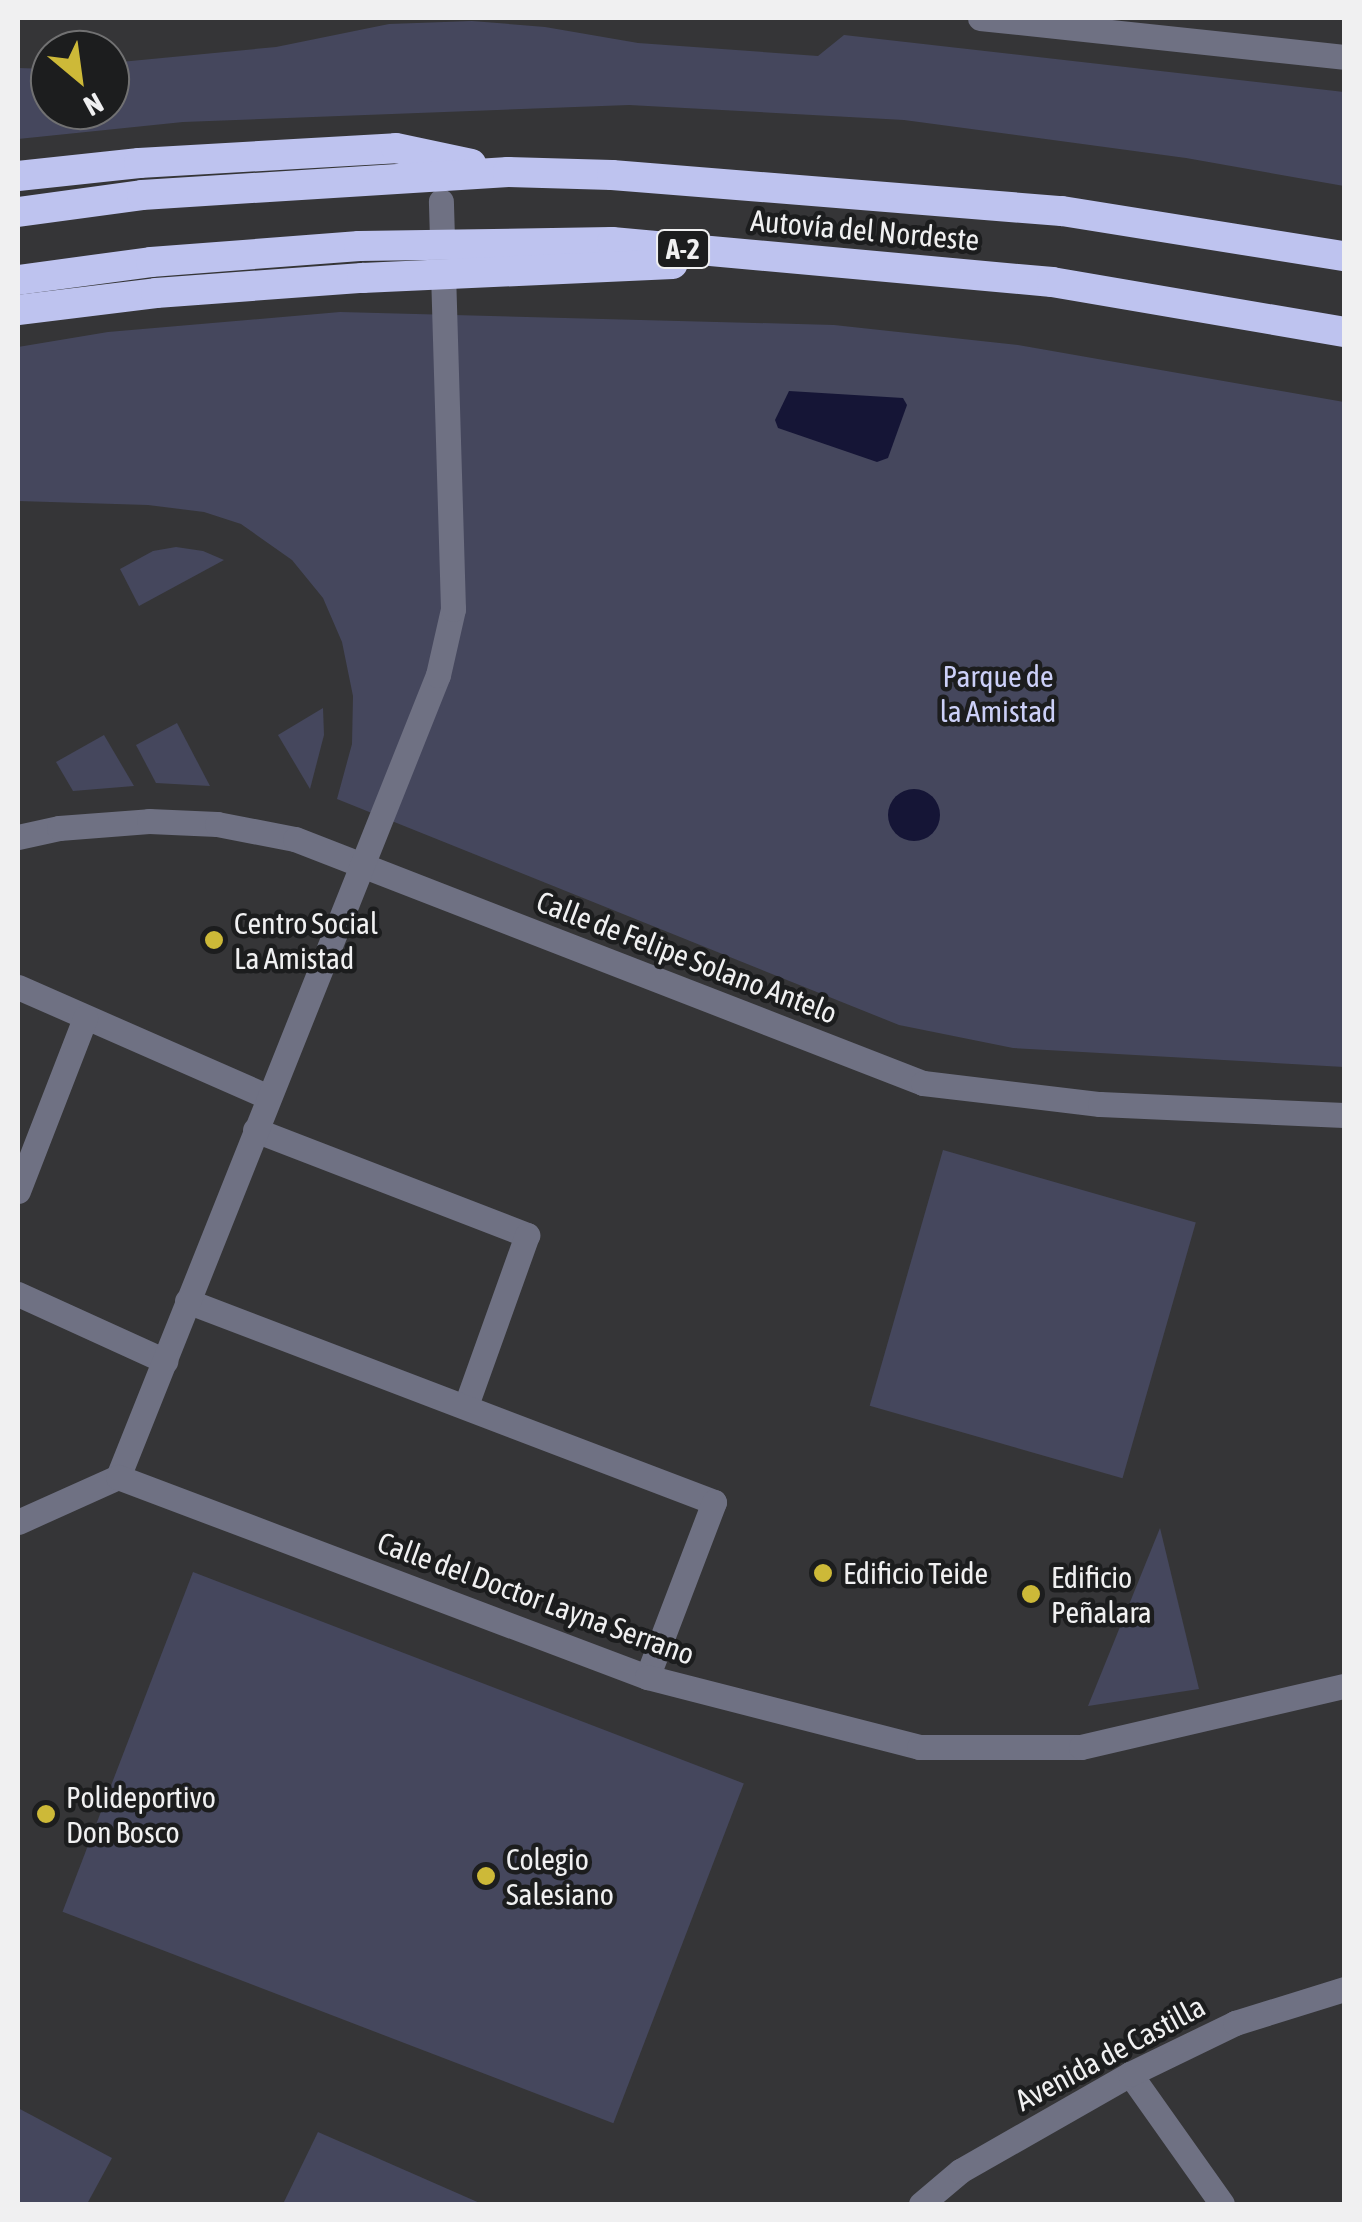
<!DOCTYPE html>
<meta charset="utf-8">
<style>
body{margin:0}
#map{position:relative;width:1362px;height:2222px;overflow:hidden;background:#353537;font-family:"Asap Condensed",sans-serif}
div>[style]{position:absolute}
.green>*{inset:0;background:#45475d;transform-origin:0 0}
.water>*{inset:0;background:#151536}
.round{border-radius:50%}
.minor>*{height:25px;margin:-12.5px;padding:0 12.5px;transform-origin:12.5px;border-radius:12.5px;background:#6f7183}
.highway>*{height:30px;margin:-15px;padding:0 15px;transform-origin:15px;border-radius:15px;background:#bec3ef}
.dots>*{width:28px;height:28px;translate:-50% -50%;box-sizing:border-box;border:5px solid #1c1d1e;border-radius:50%}
span{translate:-50% -50%;white-space:nowrap;text-align:center;line-height:1.15;-webkit-text-stroke:9px #1c1d1e;paint-order:stroke}
.shield-label span{padding:2px 8px;background:#1c1d1e;border:2px solid;border-radius:8px;-webkit-text-stroke-width:0}
.shield-label{font-size:28px;color:#f0f0f1;font-weight:700}
.street-label{font-size:30px;color:#f0f0f1}
.park-label{font-size:30px;color:#ccd0f8}
.poi-label{font-size:30px;color:#f0f0f1}
.left{translate:0 -50%;text-align:left}
.frame{position:absolute;inset:0;border:20px solid #f0f0f1;pointer-events:none}
.north{position:absolute;left:30px;top:30px;width:100px;height:100px;box-sizing:border-box;background:#1c1d1e;border:2px solid #717172;border-radius:50%;rotate:151deg;font-size:28px;font-weight:700;line-height:40px;text-align:center;color:#f0f0f1}
.north::after{content:'';display:block;margin:auto;width:35px;height:45px;background:#cdb938;clip-path:polygon(50% 0,100% 100%,50% 72%,0 100%)}
</style>
<div id="map">
<div class="green">
<div style="clip-path:polygon(472px 21px,545px 27px,638px 43px,818px 56px,844px 35px,1344px 92px,1344px 186px,1186px 158px,904px 120px,629px 105px,183px 122px,18px 139px,18px 68px,50px 69px,50px 110px,110px 110px,110px 63px,276px 47px,389px 24px)"></div>
<div style="clip-path:polygon(340px 312px,834px 325px,1018px 345px,1344px 402px,1344px 1067px,1013px 1048px,899px 1025px,337px 799px,352px 744px,353px 696px,342px 642px,323px 598px,292px 560px,241px 524px,204px 512px,148px 505px,18px 501px,18px 347px,108px 332px)"></div>
<div style="clip-path:polygon(176px 547px,203px 551px,224px 560px,139px 606px,120px 569px,153px 551px)"></div>
<div style="clip-path:polygon(323px 708px,324px 735px,310px 789px,278px 735px)"></div>
<div style="clip-path:polygon(177px 723px,210px 786px,156px 783px,136px 745px)"></div>
<div style="clip-path:polygon(104px 735px,134px 786px,73px 791px,56px 762px)"></div>
<div style="left:943px;top:1150px;width:263px;height:266px;rotate:16deg"></div>
<div style="clip-path:polygon(1160px 1528px,1199px 1689px,1088px 1706px)"></div>
<div style="left:193px;top:1572px;width:590px;height:364px;rotate:21deg"></div>
<div style="clip-path:polygon(18px 2108px,112px 2158px,87px 2204px,18px 2204px)"></div>
<div style="clip-path:polygon(318px 2132px,482px 2204px,283px 2204px)"></div>
</div>
<div class="water">
<div style="clip-path:polygon(789px 391px,903px 398px,907px 405px,888px 458px,877px 462px,778px 428px,775px 420px)"></div>
<div class="round" style="left:888px;top:789px;width:52px;height:52px"></div>
</div>
<div class="minor">
<div style="left:980px;top:18px;width:366px;rotate:6.1deg"></div>
<div style="left:18px;top:837px;width:42px;rotate:-12.4deg"></div>
<div style="left:59px;top:828px;width:90px;rotate:-4.4deg"></div>
<div style="left:149px;top:821px;width:68px;rotate:2.5deg"></div>
<div style="left:217px;top:824px;width:79px;rotate:10.9deg"></div>
<div style="left:295px;top:839px;width:674px;rotate:21.23deg"></div>
<div style="left:923px;top:1083px;width:178px;rotate:6.8deg"></div>
<div style="left:1100px;top:1104px;width:244px;rotate:2.6deg"></div>
<div style="left:18px;top:987px;width:273px;rotate:23.7deg"></div>
<div style="left:255px;top:1130px;width:292px;rotate:21.1deg"></div>
<div style="left:527px;top:1235px;width:181px;rotate:109.7deg"></div>
<div style="left:18px;top:1191px;width:186px;rotate:-68.8deg"></div>
<div style="left:18px;top:1294px;width:162px;rotate:24.5deg"></div>
<div style="left:187px;top:1301px;width:564px;rotate:20.88deg"></div>
<div style="left:714px;top:1502px;width:187px;rotate:110.9deg"></div>
<div style="left:118px;top:1477px;width:863px;rotate:-68.25deg"></div>
<div style="left:438px;top:675px;width:68px;rotate:-77.2deg"></div>
<div style="left:453px;top:609px;width:408px;rotate:-91.7deg"></div>
<div style="left:18px;top:1522px;width:110px;rotate:-24.2deg"></div>
<div style="left:118px;top:1477px;width:566px;rotate:20.71deg"></div>
<div style="left:647px;top:1677px;width:281px;rotate:14.4deg"></div>
<div style="left:919px;top:1747px;width:162px"></div>
<div style="left:1081px;top:1747px;width:270px;rotate:-13.1deg"></div>
<div style="left:1130px;top:2074px;width:159px;rotate:54.7deg"></div>
<div style="left:921px;top:2204px;width:51px;rotate:-40.2deg"></div>
<div style="left:960px;top:2171px;width:196px;rotate:-29.7deg"></div>
<div style="left:1130px;top:2074px;width:117px;rotate:-25.9deg"></div>
<div style="left:1235px;top:2023px;width:114px;rotate:-17.3deg"></div>
</div>
<div class="highway">
<div style="left:18px;top:176px;width:122px;rotate:-6.1deg"></div>
<div style="left:139px;top:163px;width:257px;rotate:-3.3deg"></div>
<div style="left:396px;top:148px;width:77px;rotate:12deg"></div>
<div style="left:18px;top:212px;width:125px;rotate:-7.8deg"></div>
<div style="left:142px;top:195px;width:367px;rotate:-3.6deg"></div>
<div style="left:508px;top:172px;width:104px;rotate:1.7deg"></div>
<div style="left:612px;top:175px;width:451px;rotate:4.6deg"></div>
<div style="left:1062px;top:211px;width:286px;rotate:9.1deg"></div>
<div style="left:18px;top:280px;width:134px;rotate:-7.7deg"></div>
<div style="left:151px;top:262px;width:209px;rotate:-4.4deg"></div>
<div style="left:359px;top:246px;width:253px;rotate:-0.9deg"></div>
<div style="left:612px;top:242px;width:442px;rotate:5.2deg"></div>
<div style="left:1052px;top:282px;width:296px;rotate:9.7deg"></div>
<div style="left:18px;top:310px;width:139px;rotate:-7deg"></div>
<div style="left:156px;top:293px;width:207px;rotate:-4.2deg"></div>
<div style="left:362px;top:278px;width:311px;rotate:-2.6deg"></div>
</div>
<div class="dots">
<div style="left:214px;top:940px;background:#cdb938"></div>
<div style="left:823px;top:1573px;background:#cdb938"></div>
<div style="left:1031px;top:1594px;background:#cdb938"></div>
<div style="left:46px;top:1814px;background:#cdb938"></div>
<div style="left:486px;top:1876px;background:#cdb938"></div>
</div>
<div class="shield-label">
<span style="left:683px;top:249px">A-2</span>
</div>
<div class="street-label">
<span style="left:865px;top:230px;rotate:5deg">Autovía del Nordeste</span>
<span style="left:687px;top:957px;rotate:21deg">Calle de Felipe Solano Antelo</span>
<span style="left:536px;top:1598px;rotate:20deg">Calle del Doctor Layna Serrano</span>
<span style="left:1110px;top:2053px;rotate:-28deg">Avenida de Castilla</span>
</div>
<div class="park-label">
<span style="left:998px;top:693px">Parque de<br>la Amistad</span>
</div>
<div class="poi-label">
<span class="left" style="left:234px;top:940px">Centro Social<br>La Amistad</span>
<span class="left" style="left:843px;top:1573px">Edificio Teide</span>
<span class="left" style="left:1051px;top:1594px">Edificio<br>Peñalara</span>
<span class="left" style="left:66px;top:1814px">Polideportivo<br>Don Bosco</span>
<span class="left" style="left:506px;top:1876px">Colegio<br>Salesiano</span>
</div>
<div class="frame"></div>
<div class="north">N</div>
</div>
